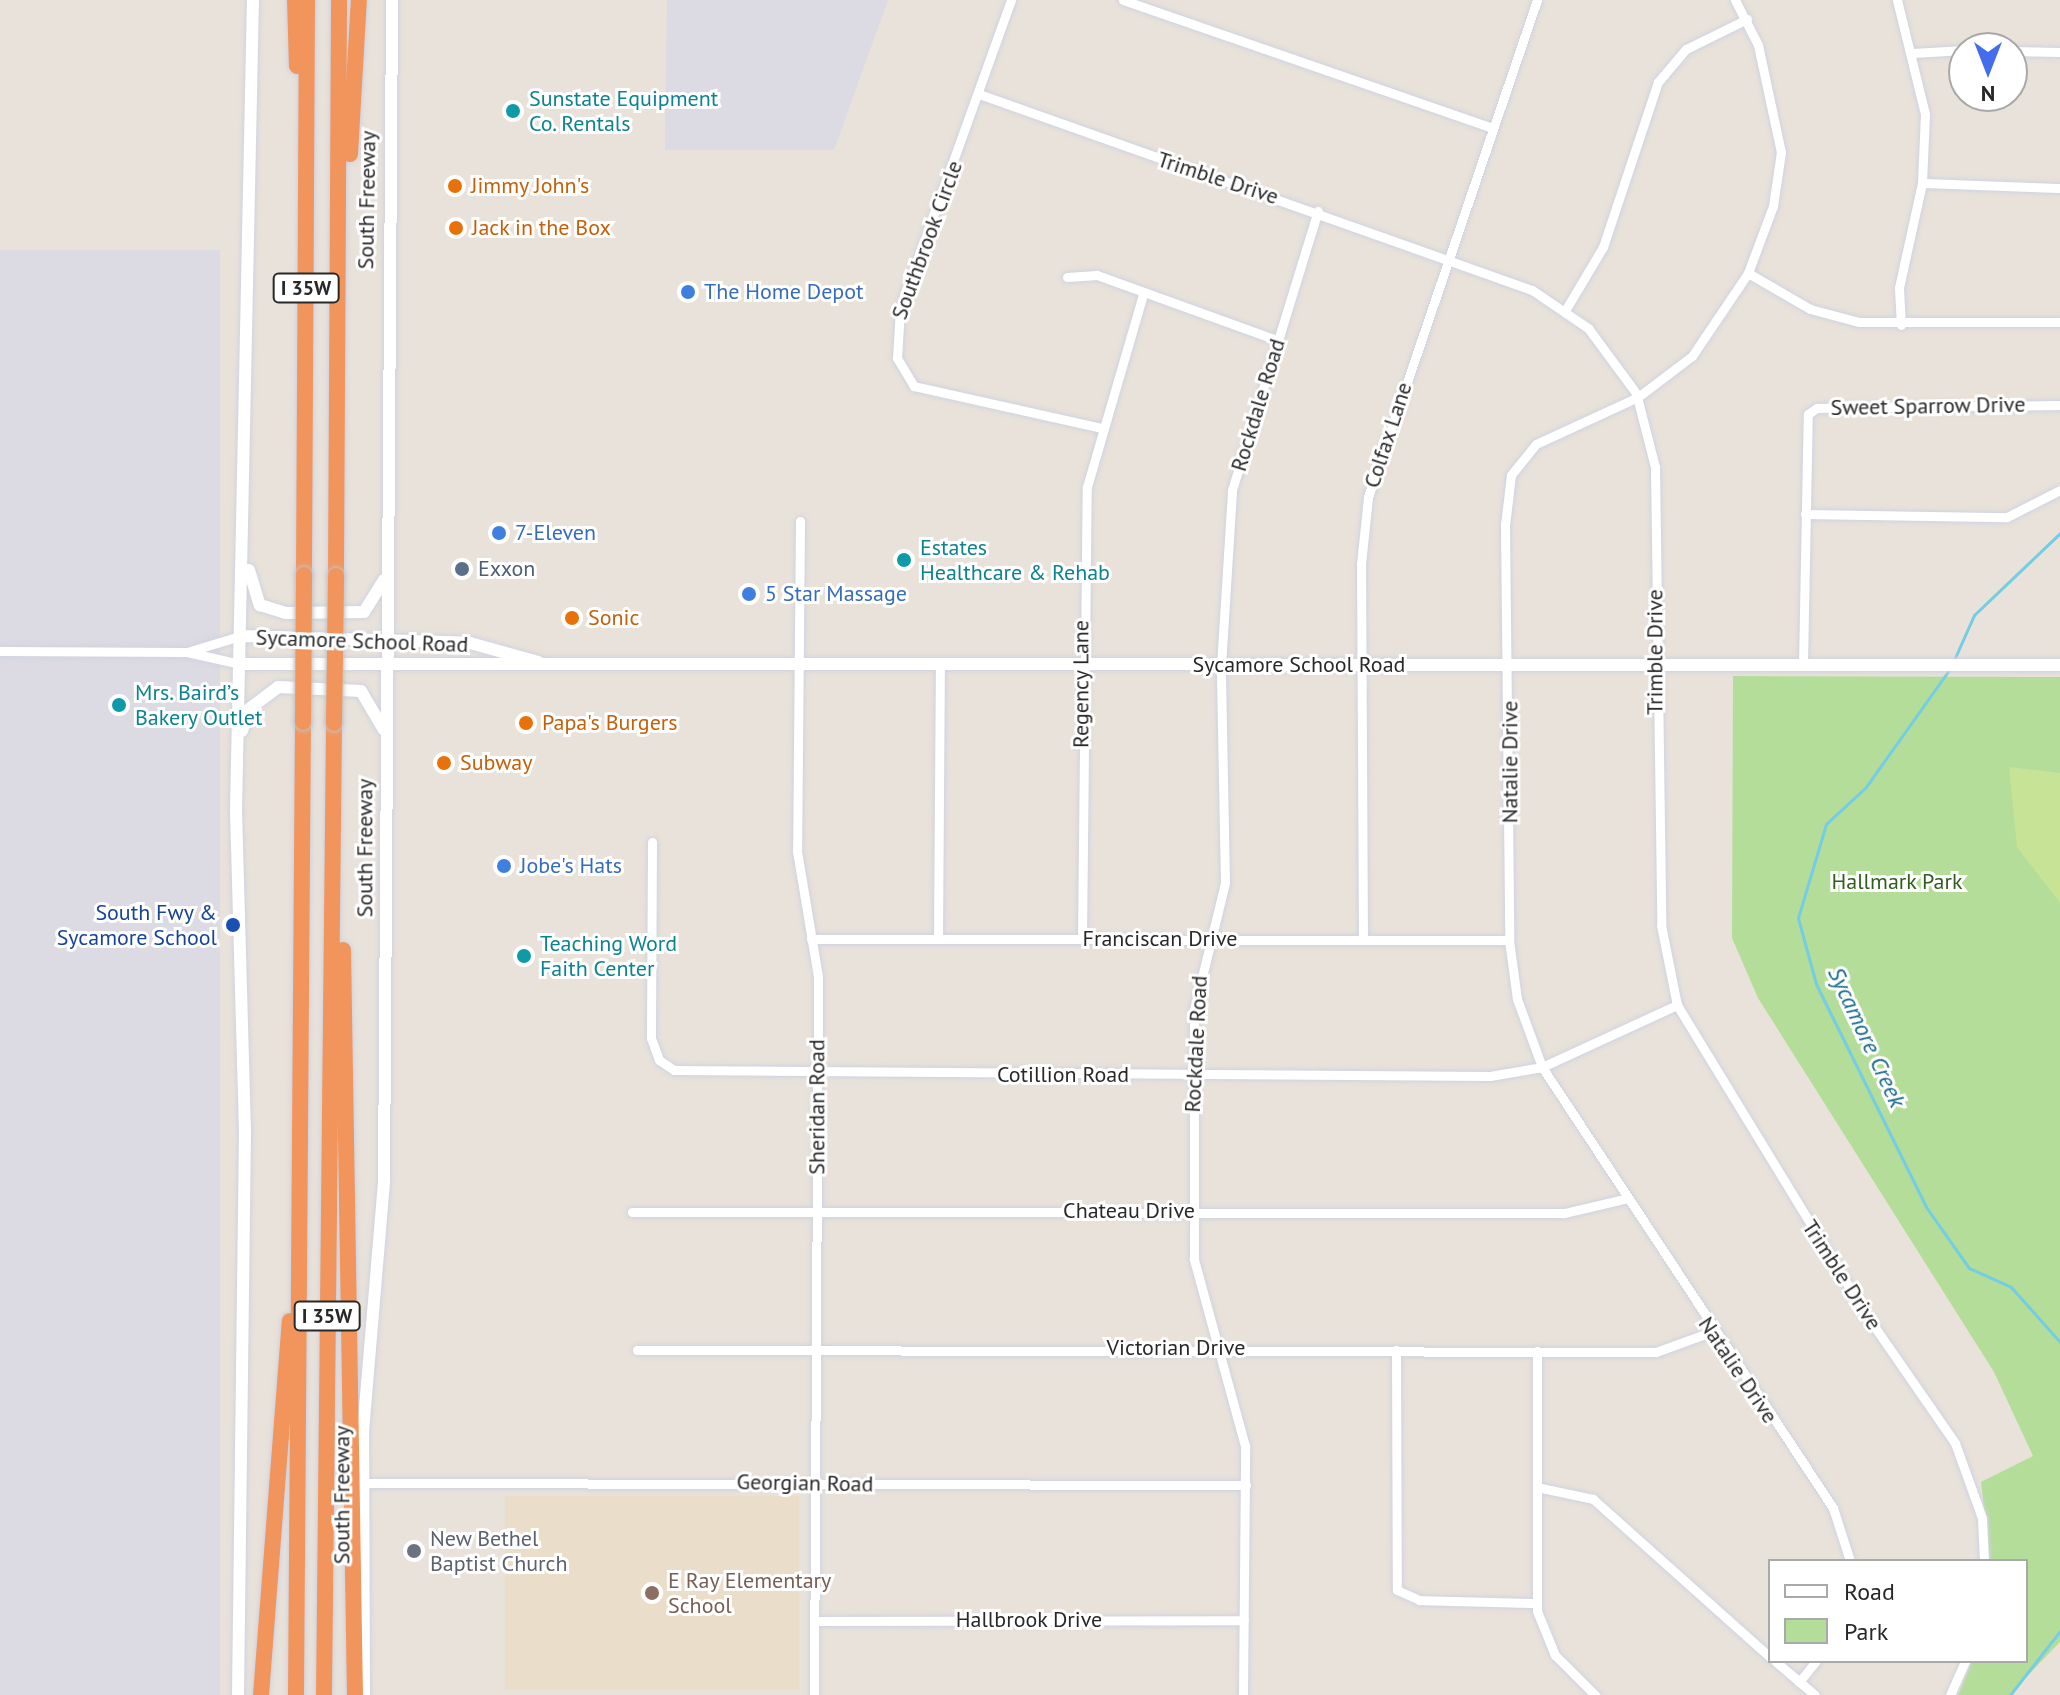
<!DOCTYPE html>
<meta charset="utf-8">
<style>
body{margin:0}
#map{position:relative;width:2060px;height:1695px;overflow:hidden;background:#e9e2da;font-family:"PT Sans",sans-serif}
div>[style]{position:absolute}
.industrial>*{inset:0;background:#dcdae2;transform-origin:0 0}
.education>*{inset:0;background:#eadeca;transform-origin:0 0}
.green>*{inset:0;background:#b4dd99}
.pitch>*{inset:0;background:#c7e396}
.stream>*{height:3px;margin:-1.5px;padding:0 1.5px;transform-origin:1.5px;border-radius:1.5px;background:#73cde5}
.roads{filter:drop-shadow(0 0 2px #cfd3e0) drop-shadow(0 0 2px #cfd3e0)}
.minor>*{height:9px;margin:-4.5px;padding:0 4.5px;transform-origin:4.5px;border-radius:4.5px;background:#fff}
.secondary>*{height:12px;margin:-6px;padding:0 6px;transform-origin:6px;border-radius:6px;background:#fff}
.motorway>*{height:16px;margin:-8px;padding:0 8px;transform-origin:8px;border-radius:8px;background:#f2955c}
.bridges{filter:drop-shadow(0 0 2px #c3c3c3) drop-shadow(0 0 2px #c3c3c3)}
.motorway-bridge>*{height:16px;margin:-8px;padding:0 8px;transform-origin:8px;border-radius:8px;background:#f2955c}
.dots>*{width:22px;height:22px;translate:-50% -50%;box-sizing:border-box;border:4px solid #fff;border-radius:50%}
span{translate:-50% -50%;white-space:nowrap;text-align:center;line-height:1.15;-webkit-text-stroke:6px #fff;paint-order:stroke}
.shield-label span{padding:2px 6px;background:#fff;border:2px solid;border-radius:6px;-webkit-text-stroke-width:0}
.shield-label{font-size:20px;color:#282828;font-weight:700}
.culture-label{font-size:22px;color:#0d838f}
.left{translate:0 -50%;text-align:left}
.street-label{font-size:22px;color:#282828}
.food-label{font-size:22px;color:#c56008}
.shop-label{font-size:22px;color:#366cbe}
.service-label{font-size:22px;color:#4e5e75}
.park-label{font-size:22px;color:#2f5e1e}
.transit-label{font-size:22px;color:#164399}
.right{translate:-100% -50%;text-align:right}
.worship-label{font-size:22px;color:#5b616d}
.education-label{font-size:22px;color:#785e54}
.water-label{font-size:24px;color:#166a8d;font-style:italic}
.legend{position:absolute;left:1768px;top:1559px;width:260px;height:104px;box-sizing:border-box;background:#fff;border:2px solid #a9a9a9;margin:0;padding:10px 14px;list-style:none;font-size:24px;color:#282828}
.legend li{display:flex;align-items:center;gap:16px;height:40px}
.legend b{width:40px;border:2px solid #a9a9a9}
.north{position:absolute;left:1948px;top:32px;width:80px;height:80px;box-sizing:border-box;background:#fff;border:2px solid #a9a9a9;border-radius:50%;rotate:180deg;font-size:22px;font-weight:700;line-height:32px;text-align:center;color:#282828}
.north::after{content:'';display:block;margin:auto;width:28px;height:36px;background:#446cec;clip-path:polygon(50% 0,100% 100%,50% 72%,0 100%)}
</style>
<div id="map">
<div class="industrial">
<div style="clip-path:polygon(667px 0,888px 0,834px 150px,665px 150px)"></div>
<div style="left:0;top:250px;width:220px;height:1445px"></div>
</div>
<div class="education">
<div style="left:505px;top:1496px;width:294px;height:194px"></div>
</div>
<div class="green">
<div style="clip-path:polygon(1733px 676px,2060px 677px,2060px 1642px,2009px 1695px,1958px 1695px,1972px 1661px,2026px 1661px,2026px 1561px,1990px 1561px,1981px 1482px,2033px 1456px,1994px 1372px,1758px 998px,1732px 938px)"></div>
</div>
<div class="pitch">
<div style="clip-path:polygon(2009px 767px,2060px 773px,2060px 903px,2017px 847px)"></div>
</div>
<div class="stream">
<div style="left:1954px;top:660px;width:49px;rotate:-66deg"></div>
<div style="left:1974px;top:615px;width:119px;rotate:-43.6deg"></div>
<div style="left:1949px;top:670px;width:143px;rotate:125.4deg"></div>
<div style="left:1866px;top:787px;width:54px;rotate:137.2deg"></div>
<div style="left:1826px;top:824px;width:98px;rotate:106.6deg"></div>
<div style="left:1798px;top:918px;width:68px;rotate:74.7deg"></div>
<div style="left:1816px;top:984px;width:249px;rotate:63.7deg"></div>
<div style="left:1926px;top:1207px;width:75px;rotate:54.8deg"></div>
<div style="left:1969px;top:1268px;width:46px;rotate:24.3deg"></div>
<div style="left:2011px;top:1287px;width:74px;rotate:48.3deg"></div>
<div style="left:2010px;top:1695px;width:81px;rotate:-52deg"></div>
</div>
<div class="roads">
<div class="minor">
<div style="left:1011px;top:0;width:327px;rotate:109.8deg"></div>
<div style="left:900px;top:308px;width:50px;rotate:93.4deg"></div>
<div style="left:897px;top:358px;width:33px;rotate:59deg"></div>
<div style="left:914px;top:386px;width:193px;rotate:12.6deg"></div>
<div style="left:1123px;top:0;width:391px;rotate:19.1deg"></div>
<div style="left:1735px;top:0;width:51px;rotate:62.9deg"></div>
<div style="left:1758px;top:45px;width:109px;rotate:77.9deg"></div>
<div style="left:1781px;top:152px;width:55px;rotate:98.4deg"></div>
<div style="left:1773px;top:206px;width:72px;rotate:110.5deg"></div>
<div style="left:1748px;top:273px;width:100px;rotate:124deg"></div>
<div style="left:1692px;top:356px;width:68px;rotate:142.8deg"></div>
<div style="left:1638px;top:397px;width:112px;rotate:155.3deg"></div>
<div style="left:1536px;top:444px;width:40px;rotate:129deg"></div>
<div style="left:1511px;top:475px;width:50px;rotate:96.8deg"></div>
<div style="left:1505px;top:525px;width:415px;rotate:89.4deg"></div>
<div style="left:1509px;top:940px;width:60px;rotate:82.3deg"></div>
<div style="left:1517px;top:999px;width:72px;rotate:69.8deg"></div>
<div style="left:1542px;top:1067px;width:528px;rotate:56.58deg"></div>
<div style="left:1833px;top:1508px;width:56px;rotate:72.2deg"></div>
<div style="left:1897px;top:0;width:117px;rotate:76.2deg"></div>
<div style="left:1925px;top:114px;width:69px;rotate:92.5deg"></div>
<div style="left:1922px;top:183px;width:107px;rotate:102.4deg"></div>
<div style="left:1899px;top:288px;width:37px;rotate:87deg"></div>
<div style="left:2012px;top:51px;width:48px;rotate:1.2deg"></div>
<div style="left:1913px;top:53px;width:51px;rotate:-3.4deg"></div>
<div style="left:979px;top:94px;width:587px;rotate:19.52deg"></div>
<div style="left:1532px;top:290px;width:68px;rotate:34.2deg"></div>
<div style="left:1588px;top:328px;width:81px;rotate:53.6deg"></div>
<div style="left:1636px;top:393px;width:76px;rotate:75.6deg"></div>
<div style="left:1655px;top:467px;width:458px;rotate:89.2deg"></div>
<div style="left:1661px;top:925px;width:82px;rotate:78.7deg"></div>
<div style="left:1677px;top:1005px;width:361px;rotate:58.6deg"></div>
<div style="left:1865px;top:1313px;width:158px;rotate:55.3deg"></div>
<div style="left:1955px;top:1443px;width:80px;rotate:70.2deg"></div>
<div style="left:1982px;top:1518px;width:43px;rotate:87.3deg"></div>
<div style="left:1922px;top:183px;width:138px;rotate:2.1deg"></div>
<div style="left:1748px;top:273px;width:72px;rotate:30.1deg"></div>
<div style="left:1810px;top:309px;width:51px;rotate:14.9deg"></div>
<div style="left:1859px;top:322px;width:201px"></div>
<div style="left:1067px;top:277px;width:30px;rotate:-4deg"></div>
<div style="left:1097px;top:275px;width:191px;rotate:19.9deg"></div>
<div style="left:1566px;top:309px;width:72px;rotate:-59.2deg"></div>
<div style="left:1603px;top:247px;width:174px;rotate:-71.6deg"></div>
<div style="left:1658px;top:82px;width:43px;rotate:-49.7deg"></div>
<div style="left:1686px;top:49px;width:68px;rotate:-26.2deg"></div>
<div style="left:1805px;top:514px;width:202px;rotate:0.9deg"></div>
<div style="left:2007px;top:517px;width:59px;rotate:-27deg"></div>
<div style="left:800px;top:521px;width:330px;rotate:90.5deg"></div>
<div style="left:797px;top:851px;width:128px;rotate:80.5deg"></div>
<div style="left:818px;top:977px;width:718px;rotate:90.32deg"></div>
<div style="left:0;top:651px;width:187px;rotate:0.3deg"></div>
<div style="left:187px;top:652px;width:54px;rotate:12.8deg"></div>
<div style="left:187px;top:652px;width:55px;rotate:-16.8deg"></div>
<div style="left:1803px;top:664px;width:250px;rotate:-88.9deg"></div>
<div style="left:1808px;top:414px;width:11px;rotate:-34deg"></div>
<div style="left:1817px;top:408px;width:243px;rotate:-0.7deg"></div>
<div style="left:652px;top:842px;width:196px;rotate:90.3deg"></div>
<div style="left:651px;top:1038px;width:23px;rotate:70deg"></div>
<div style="left:659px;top:1060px;width:18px;rotate:34deg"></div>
<div style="left:674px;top:1070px;width:816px;rotate:0.42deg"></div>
<div style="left:1490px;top:1076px;width:53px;rotate:-9.8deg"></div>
<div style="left:1542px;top:1067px;width:149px;rotate:-24.7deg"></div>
<div style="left:811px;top:939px;width:698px;rotate:0.08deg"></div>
<div style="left:938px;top:939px;width:274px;rotate:-89.6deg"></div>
<div style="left:1082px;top:939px;width:452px;rotate:-89.4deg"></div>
<div style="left:1087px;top:487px;width:201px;rotate:-73.8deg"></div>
<div style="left:1363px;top:940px;width:376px;rotate:-90.3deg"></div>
<div style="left:1361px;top:564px;width:67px;rotate:-84deg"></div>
<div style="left:1368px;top:497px;width:525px;rotate:-71.22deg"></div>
<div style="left:632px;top:1212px;width:932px;rotate:0.06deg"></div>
<div style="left:1564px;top:1213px;width:62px;rotate:-13.1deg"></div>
<div style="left:637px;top:1350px;width:1019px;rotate:0.11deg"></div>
<div style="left:1656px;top:1352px;width:59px;rotate:-20deg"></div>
<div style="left:1396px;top:1350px;width:240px;rotate:89.8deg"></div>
<div style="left:1397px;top:1590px;width:24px;rotate:24deg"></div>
<div style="left:1419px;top:1600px;width:117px;rotate:1.5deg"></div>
<div style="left:1537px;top:1351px;width:260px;rotate:90deg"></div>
<div style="left:1537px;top:1611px;width:48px;rotate:67.8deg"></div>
<div style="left:1555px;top:1655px;width:57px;rotate:45deg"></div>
<div style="left:364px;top:1483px;width:882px;rotate:0.13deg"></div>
<div style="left:1537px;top:1487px;width:57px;rotate:12.1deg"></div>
<div style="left:1593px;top:1499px;width:237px;rotate:41.8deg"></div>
<div style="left:814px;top:1621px;width:430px;rotate:-0.1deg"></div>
<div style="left:1775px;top:1661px;width:52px;rotate:40.4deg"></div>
<div style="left:1799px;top:1682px;width:27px;rotate:-51deg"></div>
<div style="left:1243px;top:1695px;width:249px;rotate:-89.5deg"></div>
<div style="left:1245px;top:1446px;width:194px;rotate:-105.3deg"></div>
<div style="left:1194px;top:1259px;width:249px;rotate:-90deg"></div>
<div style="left:1194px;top:1010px;width:131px;rotate:-76.3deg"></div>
<div style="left:1225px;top:883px;width:217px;rotate:-91.1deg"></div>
<div style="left:1221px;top:666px;width:176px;rotate:-86.4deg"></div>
<div style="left:1232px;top:490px;width:292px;rotate:-72.9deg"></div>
<div style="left:1950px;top:1695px;width:37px;rotate:-66deg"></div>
</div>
<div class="secondary">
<div style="left:249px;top:570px;width:37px;rotate:73deg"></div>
<div style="left:260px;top:605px;width:27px;rotate:17deg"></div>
<div style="left:286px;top:613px;width:78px;rotate:-0.7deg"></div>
<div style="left:364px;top:612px;width:38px;rotate:-58deg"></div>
<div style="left:240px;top:636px;width:230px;rotate:1.7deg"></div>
<div style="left:470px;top:643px;width:71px;rotate:15.6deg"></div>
<div style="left:240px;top:664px;width:1820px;rotate:0.03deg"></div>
<div style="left:242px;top:731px;width:23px;rotate:-72deg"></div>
<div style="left:249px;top:709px;width:36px;rotate:-37deg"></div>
<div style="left:278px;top:687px;width:83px;rotate:2.8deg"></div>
<div style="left:361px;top:691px;width:45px;rotate:59.5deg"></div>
<div style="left:238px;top:1695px;width:563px;rotate:-89.29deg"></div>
<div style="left:245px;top:1132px;width:322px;rotate:-91.6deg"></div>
<div style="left:236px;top:810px;width:810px;rotate:-88.8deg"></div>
<div style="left:364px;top:1695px;width:263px;rotate:-90.2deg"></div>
<div style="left:363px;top:1432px;width:253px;rotate:-85.2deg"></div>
<div style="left:384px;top:1180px;width:1180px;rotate:-89.61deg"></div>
</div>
<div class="motorway">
<div style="left:295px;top:0;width:66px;rotate:88.3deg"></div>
<div style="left:350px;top:154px;width:154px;rotate:-86.7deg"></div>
<div style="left:304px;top:575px;width:575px;rotate:-89.7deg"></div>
<div style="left:336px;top:576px;width:576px;rotate:-89.7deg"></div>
<div style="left:343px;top:950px;width:745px;rotate:89.08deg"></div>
<div style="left:261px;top:1695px;width:375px;rotate:-85.6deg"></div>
<div style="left:296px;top:1695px;width:973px;rotate:-89.59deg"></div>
<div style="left:324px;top:1695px;width:972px;rotate:-89.41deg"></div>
</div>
</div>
<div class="bridges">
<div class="motorway-bridge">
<div style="left:303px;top:722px;width:147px;rotate:-89.6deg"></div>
<div style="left:334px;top:723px;width:147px;rotate:-89.2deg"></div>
</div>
</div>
<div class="dots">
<div style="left:513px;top:111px;background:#0f9aa8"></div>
<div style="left:455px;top:186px;background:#e8710a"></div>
<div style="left:456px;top:228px;background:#e8710a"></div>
<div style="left:688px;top:292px;background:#3f7fe0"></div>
<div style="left:499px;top:533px;background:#3f7fe0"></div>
<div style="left:904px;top:560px;background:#0f9aa8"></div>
<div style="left:462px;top:569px;background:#5c6f8a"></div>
<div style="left:749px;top:594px;background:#3f7fe0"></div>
<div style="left:572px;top:618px;background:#e8710a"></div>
<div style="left:119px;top:705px;background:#0f9aa8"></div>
<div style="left:526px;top:723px;background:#e8710a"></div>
<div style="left:444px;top:763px;background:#e8710a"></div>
<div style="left:504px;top:866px;background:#3f7fe0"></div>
<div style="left:233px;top:925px;background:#1a4fb4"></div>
<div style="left:524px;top:956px;background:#0f9aa8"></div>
<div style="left:414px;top:1551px;background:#6b7280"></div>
<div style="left:652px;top:1593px;background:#8d6e63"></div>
</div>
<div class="shield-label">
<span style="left:306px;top:288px">I 35W</span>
<span style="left:327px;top:1316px">I 35W</span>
</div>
<div class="culture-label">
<span class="left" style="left:529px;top:111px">Sunstate Equipment<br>Co. Rentals</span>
<span class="left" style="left:920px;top:560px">Estates<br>Healthcare &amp; Rehab</span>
<span class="left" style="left:135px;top:705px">Mrs. Baird’s<br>Bakery Outlet</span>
<span class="left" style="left:540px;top:956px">Teaching Word<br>Faith Center</span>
</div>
<div class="street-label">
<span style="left:1218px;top:178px;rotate:18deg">Trimble Drive</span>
<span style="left:367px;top:200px;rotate:-89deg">South Freeway</span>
<span style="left:927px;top:240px;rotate:-70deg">Southbrook Circle</span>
<span style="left:1258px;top:405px;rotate:-73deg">Rockdale Road</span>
<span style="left:1928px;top:406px;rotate:-1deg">Sweet Sparrow Drive</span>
<span style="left:1388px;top:435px;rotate:-72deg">Colfax Lane</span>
<span style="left:362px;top:641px;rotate:2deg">Sycamore School Road</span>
<span style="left:1655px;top:652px;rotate:-90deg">Trimble Drive</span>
<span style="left:1299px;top:665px">Sycamore School Road</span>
<span style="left:1081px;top:684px;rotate:-90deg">Regency Lane</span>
<span style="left:1510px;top:762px;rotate:-90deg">Natalie Drive</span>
<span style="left:365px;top:848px;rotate:-90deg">South Freeway</span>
<span style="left:1160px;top:939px">Franciscan Drive</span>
<span style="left:1196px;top:1044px;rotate:-87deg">Rockdale Road</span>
<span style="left:1063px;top:1075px">Cotillion Road</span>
<span style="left:817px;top:1107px;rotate:-90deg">Sheridan Road</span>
<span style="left:1129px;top:1211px">Chateau Drive</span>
<span style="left:1842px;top:1275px;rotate:57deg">Trimble Drive</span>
<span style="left:1176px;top:1348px">Victorian Drive</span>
<span style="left:1738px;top:1370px;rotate:56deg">Natalie Drive</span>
<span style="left:805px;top:1483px;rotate:1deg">Georgian Road</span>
<span style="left:342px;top:1495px;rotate:-90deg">South Freeway</span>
<span style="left:1029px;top:1620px">Hallbrook Drive</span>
</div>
<div class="food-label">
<span class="left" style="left:471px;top:186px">Jimmy John's</span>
<span class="left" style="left:472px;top:228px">Jack in the Box</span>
<span class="left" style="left:588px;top:618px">Sonic</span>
<span class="left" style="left:542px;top:723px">Papa's Burgers</span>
<span class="left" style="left:460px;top:763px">Subway</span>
</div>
<div class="shop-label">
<span class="left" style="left:704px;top:292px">The Home Depot</span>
<span class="left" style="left:515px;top:533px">7-Eleven</span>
<span class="left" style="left:765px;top:594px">5 Star Massage</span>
<span class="left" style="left:520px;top:866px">Jobe's Hats</span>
</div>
<div class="service-label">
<span class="left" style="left:478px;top:569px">Exxon</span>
</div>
<div class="park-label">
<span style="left:1897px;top:882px">Hallmark Park</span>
</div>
<div class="transit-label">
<span class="right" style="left:217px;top:925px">South Fwy &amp;<br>Sycamore School</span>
</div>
<div class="worship-label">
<span class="left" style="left:430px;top:1551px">New Bethel<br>Baptist Church</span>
</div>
<div class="education-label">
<span class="left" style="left:668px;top:1593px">E Ray Elementary<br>School</span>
</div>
<div class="water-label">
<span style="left:1867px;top:1037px;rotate:65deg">Sycamore Creek</span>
</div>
<ul class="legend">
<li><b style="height:10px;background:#fff"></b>Road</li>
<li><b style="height:22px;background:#b4dd99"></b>Park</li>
</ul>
<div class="north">N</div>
</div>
